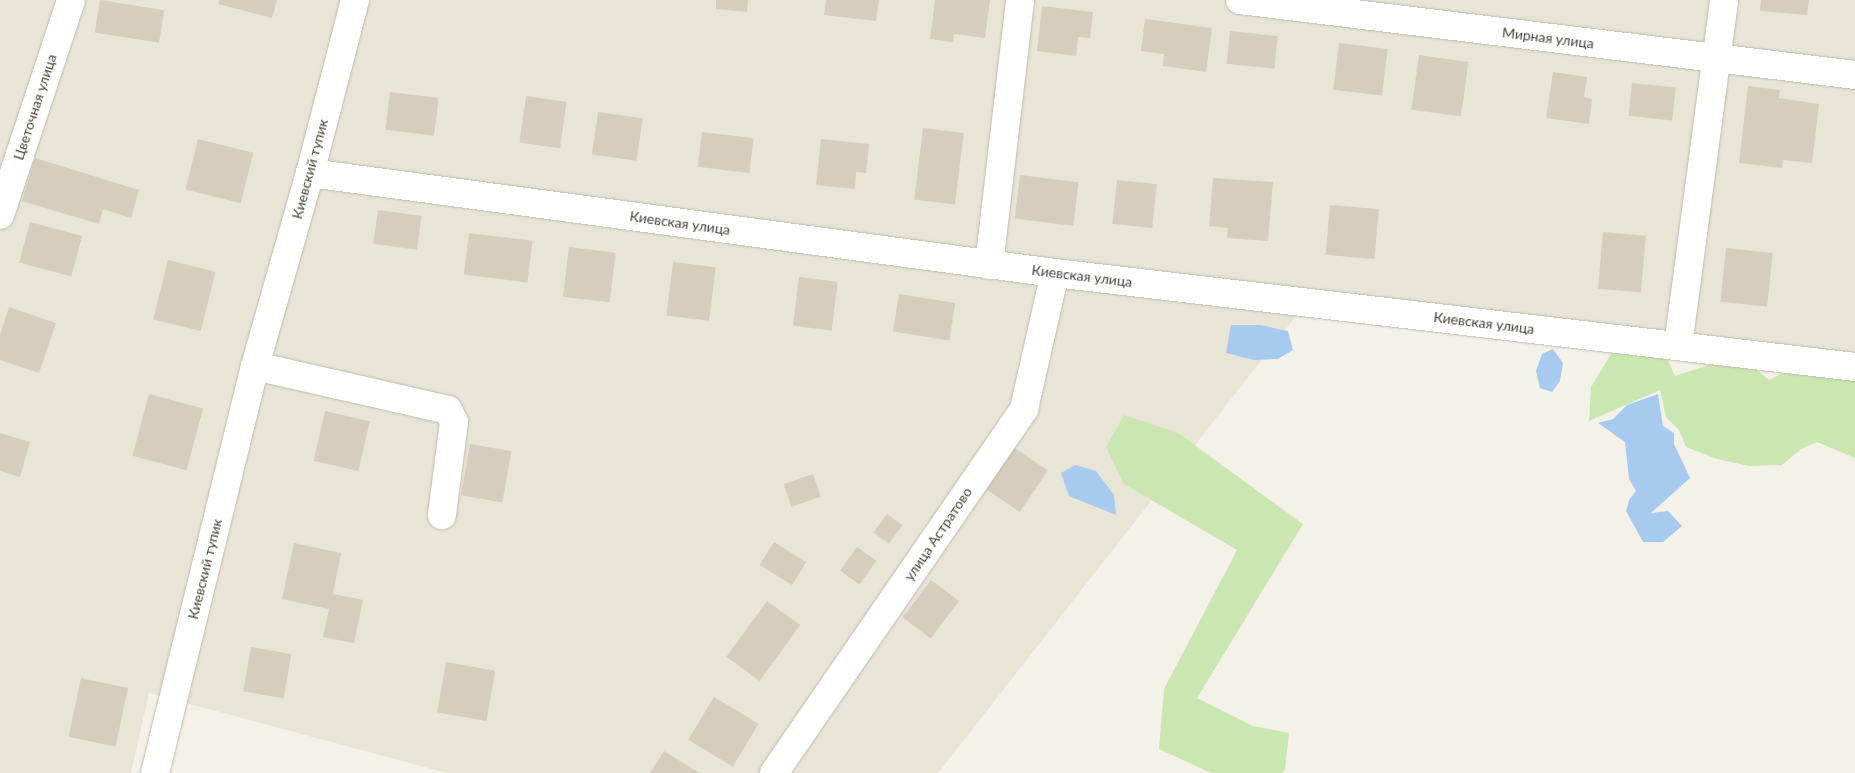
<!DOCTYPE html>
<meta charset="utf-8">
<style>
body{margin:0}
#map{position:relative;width:1855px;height:773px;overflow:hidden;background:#f4f1e8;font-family:Lato,sans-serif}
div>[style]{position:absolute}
.residential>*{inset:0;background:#e8e4d6}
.green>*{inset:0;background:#cae7b2}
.water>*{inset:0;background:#a6cbef}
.building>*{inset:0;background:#d5cebe;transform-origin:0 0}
.roads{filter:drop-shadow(0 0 1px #bfbaab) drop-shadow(0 0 1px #bfbaab)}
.minor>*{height:28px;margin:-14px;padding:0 14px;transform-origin:14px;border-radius:14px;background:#fff}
span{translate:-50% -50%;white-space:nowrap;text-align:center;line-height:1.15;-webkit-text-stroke:4px #fff;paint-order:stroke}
.street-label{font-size:14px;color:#474237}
</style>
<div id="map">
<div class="residential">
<div style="clip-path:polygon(0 0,1855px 0,1855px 379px,1296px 316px,938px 773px,447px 773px,149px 693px,131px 773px,0 773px)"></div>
</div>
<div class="green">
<div style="clip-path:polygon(1613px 351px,1665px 354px,1675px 376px,1710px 365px,1752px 366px,1769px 380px,1791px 369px,1855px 373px,1855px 458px,1817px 442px,1801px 449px,1782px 465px,1749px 466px,1717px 459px,1686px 447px,1679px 430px,1666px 417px,1660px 390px,1589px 421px,1591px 387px)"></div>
<div style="clip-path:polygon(1124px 415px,1178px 433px,1303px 524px,1197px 698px,1253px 726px,1289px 733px,1285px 770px,1282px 773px,1211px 773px,1159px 749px,1164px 689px,1237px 550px,1124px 484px,1106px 447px)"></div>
</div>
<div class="water">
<div style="clip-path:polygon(1231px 325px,1260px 325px,1288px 331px,1293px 350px,1278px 359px,1254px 360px,1226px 353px)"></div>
<div style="clip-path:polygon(1553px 349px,1563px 363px,1560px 381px,1552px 392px,1540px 388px,1536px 371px,1542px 354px)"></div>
<div style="clip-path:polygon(1658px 394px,1663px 426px,1674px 433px,1674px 444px,1690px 478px,1651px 513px,1668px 511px,1682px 526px,1663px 542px,1643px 542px,1626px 511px,1629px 500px,1636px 491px,1629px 479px,1625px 442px,1598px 423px,1613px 419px,1627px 405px)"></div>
<div style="clip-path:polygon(1075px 465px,1096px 471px,1114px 495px,1116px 515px,1069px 496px,1061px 473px)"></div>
</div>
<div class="building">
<div style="left:100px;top:0;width:65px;height:33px;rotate:9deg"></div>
<div style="clip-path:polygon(219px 0,277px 0,272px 18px,218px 4px)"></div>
<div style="clip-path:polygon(716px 0,748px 0,747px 12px,716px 9px)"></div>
<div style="clip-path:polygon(826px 0,879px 0,876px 21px,824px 15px)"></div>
<div style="clip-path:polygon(935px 0,990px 0,985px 38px,954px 34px,953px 42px,930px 39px)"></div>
<div style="clip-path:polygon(1761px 0,1809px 0,1807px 15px,1760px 11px)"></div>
<div style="clip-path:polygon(1042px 6px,1093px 12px,1090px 38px,1078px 37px,1076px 56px,1037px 51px)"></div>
<div style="clip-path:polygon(1145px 19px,1212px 28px,1206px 72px,1163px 66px,1164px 54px,1141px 51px)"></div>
<div style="left:1230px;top:31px;width:48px;height:33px;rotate:6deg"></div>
<div style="left:1339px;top:43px;width:49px;height:47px;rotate:7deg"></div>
<div style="left:1419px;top:55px;width:50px;height:55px;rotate:8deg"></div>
<div style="clip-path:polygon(1553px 72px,1587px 77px,1584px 97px,1592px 99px,1589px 124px,1546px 118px)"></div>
<div style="left:1632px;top:83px;width:44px;height:33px;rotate:6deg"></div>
<div style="clip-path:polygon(1748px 86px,1780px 90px,1779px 98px,1819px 104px,1812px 163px,1783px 160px,1782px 168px,1739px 163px)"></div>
<div style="left:390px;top:92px;width:49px;height:38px;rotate:7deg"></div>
<div style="left:526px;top:96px;width:41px;height:47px;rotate:8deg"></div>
<div style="left:598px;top:112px;width:45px;height:43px;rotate:8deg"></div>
<div style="left:923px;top:128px;width:41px;height:72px;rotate:7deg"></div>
<div style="left:702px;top:132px;width:52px;height:35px;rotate:7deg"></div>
<div style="left:198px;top:139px;width:57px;height:52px;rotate:14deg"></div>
<div style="clip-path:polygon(821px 139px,869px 144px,866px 173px,856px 172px,855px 189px,816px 185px)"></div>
<div style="clip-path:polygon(35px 158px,139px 190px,131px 218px,103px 209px,99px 224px,22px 201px)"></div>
<div style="left:1020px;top:175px;width:59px;height:44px;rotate:7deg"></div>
<div style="clip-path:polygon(1213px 178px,1273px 182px,1268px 241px,1227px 238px,1228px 228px,1209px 226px)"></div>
<div style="left:1117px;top:180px;width:40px;height:44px;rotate:6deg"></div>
<div style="left:1330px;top:205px;width:49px;height:50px;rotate:5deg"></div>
<div style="left:378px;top:210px;width:44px;height:34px;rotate:8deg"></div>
<div style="left:30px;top:222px;width:54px;height:42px;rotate:15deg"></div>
<div style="left:1603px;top:232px;width:43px;height:57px;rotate:5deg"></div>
<div style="left:469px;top:233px;width:64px;height:42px;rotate:7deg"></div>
<div style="left:569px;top:247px;width:47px;height:50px;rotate:7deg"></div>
<div style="left:1726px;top:248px;width:47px;height:54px;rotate:6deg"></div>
<div style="left:168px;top:260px;width:49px;height:61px;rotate:14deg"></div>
<div style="left:673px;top:262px;width:43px;height:54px;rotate:7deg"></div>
<div style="left:799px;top:277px;width:39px;height:49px;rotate:7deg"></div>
<div style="left:899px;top:294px;width:57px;height:38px;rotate:9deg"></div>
<div style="clip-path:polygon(9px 307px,56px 323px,39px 373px,0 360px,0 335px)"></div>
<div style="left:149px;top:394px;width:56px;height:64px;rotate:15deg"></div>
<div style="left:325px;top:411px;width:46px;height:51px;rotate:13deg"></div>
<div style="clip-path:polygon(0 433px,30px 442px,20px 477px,0 471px)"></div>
<div style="left:470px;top:444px;width:42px;height:52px;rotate:10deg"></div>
<div style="left:1013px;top:447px;width:42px;height:50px;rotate:34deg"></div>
<div style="left:813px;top:474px;width:24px;height:31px;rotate:71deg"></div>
<div style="left:887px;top:514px;width:19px;height:23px;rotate:36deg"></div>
<div style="left:774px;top:542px;width:38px;height:27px;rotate:32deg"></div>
<div style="clip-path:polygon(294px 543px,341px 553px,333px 594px,363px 600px,354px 643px,323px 637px,329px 609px,282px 599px)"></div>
<div style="left:857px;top:547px;width:24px;height:29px;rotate:36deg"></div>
<div style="left:931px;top:580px;width:35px;height:47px;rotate:37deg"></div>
<div style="left:767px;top:601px;width:41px;height:69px;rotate:36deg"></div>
<div style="left:251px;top:647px;width:41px;height:45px;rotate:10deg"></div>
<div style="left:446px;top:662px;width:50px;height:51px;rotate:10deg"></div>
<div style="left:81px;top:678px;width:48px;height:60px;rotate:12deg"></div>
<div style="left:714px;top:697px;width:52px;height:50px;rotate:31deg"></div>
<div style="clip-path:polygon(664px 751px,699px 773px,650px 773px)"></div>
</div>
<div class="roads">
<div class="minor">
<div style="left:1240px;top:0;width:620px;rotate:6.95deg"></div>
<div style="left:310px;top:173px;width:752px;rotate:7.65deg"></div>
<div style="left:1055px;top:273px;width:806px;rotate:6.7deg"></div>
<div style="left:0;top:215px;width:226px;rotate:-71.7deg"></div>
<div style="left:989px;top:265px;width:267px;rotate:-83.3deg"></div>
<div style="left:1678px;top:346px;width:349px;rotate:-82.4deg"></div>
<div style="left:255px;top:366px;width:198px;rotate:12.8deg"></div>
<div style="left:448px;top:410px;width:13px;rotate:63deg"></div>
<div style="left:454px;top:422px;width:94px;rotate:97.4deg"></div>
<div style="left:155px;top:773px;width:419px;rotate:-76.2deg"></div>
<div style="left:255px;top:366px;width:201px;rotate:-74.1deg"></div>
<div style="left:310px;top:173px;width:179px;rotate:-75.4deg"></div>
<div style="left:774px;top:773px;width:442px;rotate:-55.5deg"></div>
<div style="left:1024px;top:409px;width:139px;rotate:-77.2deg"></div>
</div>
</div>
<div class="street-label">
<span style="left:1548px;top:38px;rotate:7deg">Мирная улица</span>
<span style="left:35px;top:107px;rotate:-72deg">Цветочная улица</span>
<span style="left:310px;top:169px;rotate:-75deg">Киевский тупик</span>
<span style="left:680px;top:223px;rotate:8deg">Киевская улица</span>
<span style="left:1082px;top:276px;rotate:7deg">Киевская улица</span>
<span style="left:1484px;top:323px;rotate:7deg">Киевская улица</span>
<span style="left:938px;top:534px;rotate:-56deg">улица Астратово</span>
<span style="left:205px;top:569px;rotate:-76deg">Киевский тупик</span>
</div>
</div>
